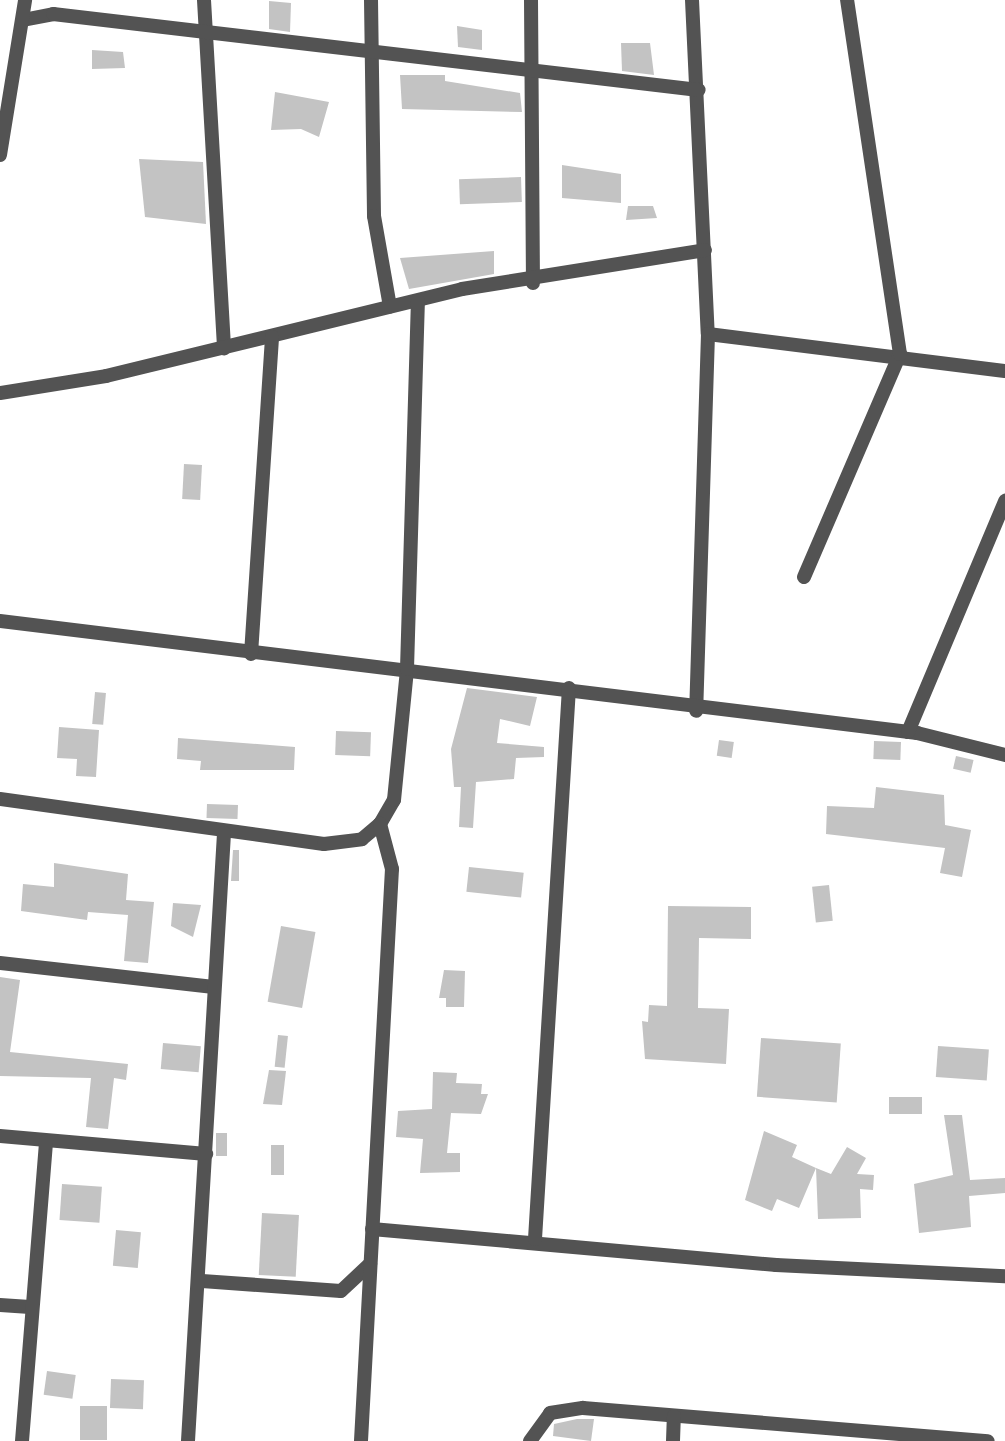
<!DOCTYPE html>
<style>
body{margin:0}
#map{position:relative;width:1005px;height:1441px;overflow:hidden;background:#fff;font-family:Helvetica,sans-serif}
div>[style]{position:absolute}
.building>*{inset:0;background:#c3c3c3;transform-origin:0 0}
.street>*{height:14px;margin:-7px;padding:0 7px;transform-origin:7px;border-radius:7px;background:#535353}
span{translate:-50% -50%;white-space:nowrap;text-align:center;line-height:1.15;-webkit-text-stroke:7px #fff;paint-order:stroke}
</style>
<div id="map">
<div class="building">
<div style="clip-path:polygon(269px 1px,291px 3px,290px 32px,269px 29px)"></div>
<div style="clip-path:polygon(457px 26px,482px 30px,482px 50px,458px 47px)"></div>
<div style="clip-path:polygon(621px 43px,650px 43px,654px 75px,622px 71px)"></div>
<div style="clip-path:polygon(92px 50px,123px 52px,125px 68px,92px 69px)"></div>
<div style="clip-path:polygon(400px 75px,445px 75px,445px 81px,520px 93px,522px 112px,402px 109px)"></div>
<div style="clip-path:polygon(275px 92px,329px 102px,319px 137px,301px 129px,271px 130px)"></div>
<div style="clip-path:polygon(139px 159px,203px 162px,206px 224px,145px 217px)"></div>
<div style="clip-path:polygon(562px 165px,621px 174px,621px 203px,562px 198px)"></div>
<div style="left:521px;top:177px;width:25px;height:62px;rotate:88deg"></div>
<div style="clip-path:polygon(628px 206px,653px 206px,657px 218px,626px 220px)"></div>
<div style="clip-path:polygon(494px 251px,494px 274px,409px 289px,400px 258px)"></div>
<div style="left:184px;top:464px;width:18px;height:35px;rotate:3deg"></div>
<div style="clip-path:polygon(467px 688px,537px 697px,530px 726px,500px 719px,497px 743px,544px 747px,544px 757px,516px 758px,514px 779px,476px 782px,473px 828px,459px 827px,461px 787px,454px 787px,451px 749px)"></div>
<div style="left:95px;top:692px;width:11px;height:32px;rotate:5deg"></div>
<div style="clip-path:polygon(59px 727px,99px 730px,96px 777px,76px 776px,77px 759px,57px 758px)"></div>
<div style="left:336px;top:731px;width:35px;height:24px;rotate:2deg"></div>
<div style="clip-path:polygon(178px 738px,295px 747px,294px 770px,200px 770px,201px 761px,177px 759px)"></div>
<div style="left:719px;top:740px;width:15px;height:16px;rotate:8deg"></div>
<div style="left:874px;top:741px;width:27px;height:18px;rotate:2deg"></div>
<div style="left:956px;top:756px;width:18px;height:13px;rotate:13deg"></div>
<div style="clip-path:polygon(876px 787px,944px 795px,945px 825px,971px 830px,962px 877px,940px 873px,945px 848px,826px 834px,827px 806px,874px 808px)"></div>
<div style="left:207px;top:804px;width:31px;height:14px;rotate:2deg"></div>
<div style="clip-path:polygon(233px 850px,239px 850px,239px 881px,231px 881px)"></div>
<div style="clip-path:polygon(54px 863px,128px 874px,126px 900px,154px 902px,148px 963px,124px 961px,128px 915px,88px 912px,87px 920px,21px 911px,23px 884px,54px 887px)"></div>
<div style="left:469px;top:867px;width:55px;height:25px;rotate:6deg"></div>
<div style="left:829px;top:885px;width:36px;height:17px;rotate:84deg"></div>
<div style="clip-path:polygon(173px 903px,201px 905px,193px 937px,171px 926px)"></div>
<div style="clip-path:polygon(668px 906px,751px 907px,751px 939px,699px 938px,698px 1008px,729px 1009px,726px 1064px,645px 1059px,642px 1021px,648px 1022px,649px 1005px,667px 1006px)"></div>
<div style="left:281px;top:926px;width:35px;height:77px;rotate:10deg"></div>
<div style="clip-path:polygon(444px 970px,465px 971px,464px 1007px,446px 1007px,446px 998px,439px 998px)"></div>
<div style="clip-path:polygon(0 977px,20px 980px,10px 1052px,128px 1064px,126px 1080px,114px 1078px,108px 1129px,86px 1127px,91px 1078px,0 1076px)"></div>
<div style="left:278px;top:1035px;width:10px;height:32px;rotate:6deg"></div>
<div style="left:761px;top:1038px;width:80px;height:59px;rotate:4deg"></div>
<div style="left:163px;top:1043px;width:38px;height:26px;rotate:5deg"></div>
<div style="left:938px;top:1046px;width:51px;height:31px;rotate:4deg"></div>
<div style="clip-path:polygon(269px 1070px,286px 1071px,282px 1105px,263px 1104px)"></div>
<div style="clip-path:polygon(433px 1072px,457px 1073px,456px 1083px,482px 1084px,481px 1094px,488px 1094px,481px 1114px,451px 1113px,447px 1153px,460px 1153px,460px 1172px,420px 1173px,423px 1139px,396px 1137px,398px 1111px,432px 1109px)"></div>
<div style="left:889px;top:1097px;width:33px;height:17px"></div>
<div style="clip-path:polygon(944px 1115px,962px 1115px,970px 1180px,1005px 1178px,1005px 1193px,969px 1196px,971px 1227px,919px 1233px,914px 1184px,953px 1175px)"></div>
<div style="clip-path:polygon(764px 1131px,797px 1145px,792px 1157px,816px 1168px,799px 1208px,777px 1199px,772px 1211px,745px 1200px)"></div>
<div style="left:216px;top:1133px;width:11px;height:23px"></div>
<div style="left:271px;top:1145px;width:13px;height:30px"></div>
<div style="clip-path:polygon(847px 1147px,866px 1158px,857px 1174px,874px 1175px,873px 1190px,860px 1189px,861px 1218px,818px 1219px,816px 1168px,831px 1174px)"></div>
<div style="left:62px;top:1184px;width:40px;height:36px;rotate:4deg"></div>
<div style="left:262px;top:1213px;width:37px;height:62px;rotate:3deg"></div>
<div style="left:116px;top:1230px;width:25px;height:36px;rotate:5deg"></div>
<div style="left:47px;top:1371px;width:29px;height:24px;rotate:8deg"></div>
<div style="left:111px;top:1379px;width:33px;height:29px;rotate:2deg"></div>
<div style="left:80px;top:1406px;width:27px;height:34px"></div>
<div style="clip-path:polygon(577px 1419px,594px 1419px,591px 1441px,553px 1436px,554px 1424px)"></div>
</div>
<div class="street">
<div style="left:204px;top:0;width:349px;rotate:86.7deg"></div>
<div style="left:371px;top:0;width:216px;rotate:89.2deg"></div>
<div style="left:374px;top:216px;width:92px;rotate:80deg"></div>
<div style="left:531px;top:0;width:283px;rotate:89.6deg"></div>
<div style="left:692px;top:0;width:334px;rotate:87.3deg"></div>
<div style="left:708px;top:334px;width:377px;rotate:91.8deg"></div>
<div style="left:23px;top:20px;width:31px;rotate:-11deg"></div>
<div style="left:53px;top:14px;width:650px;rotate:6.71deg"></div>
<div style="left:0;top:155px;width:157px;rotate:-80.8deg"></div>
<div style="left:708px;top:334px;width:299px;rotate:7.1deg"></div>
<div style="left:0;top:393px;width:107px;rotate:-9.1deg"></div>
<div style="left:106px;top:376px;width:366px;rotate:-13.7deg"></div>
<div style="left:462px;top:289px;width:246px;rotate:-9.1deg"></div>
<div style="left:804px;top:577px;width:243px;rotate:-66.7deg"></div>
<div style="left:900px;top:354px;width:358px;rotate:-98.5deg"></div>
<div style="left:0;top:621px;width:924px;rotate:6.96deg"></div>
<div style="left:917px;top:733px;width:91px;rotate:14deg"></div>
<div style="left:251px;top:654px;width:318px;rotate:-86.2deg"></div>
<div style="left:908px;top:732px;width:251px;rotate:-67.2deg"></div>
<div style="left:0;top:799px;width:327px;rotate:7.9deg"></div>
<div style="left:324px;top:844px;width:38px;rotate:-7deg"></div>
<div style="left:362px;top:839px;width:23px;rotate:-40deg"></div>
<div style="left:380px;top:824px;width:28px;rotate:-60deg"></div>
<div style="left:394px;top:800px;width:132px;rotate:-84.3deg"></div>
<div style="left:407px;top:669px;width:368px;rotate:-88.3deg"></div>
<div style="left:0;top:963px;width:215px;rotate:6.4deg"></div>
<div style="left:0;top:1136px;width:207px;rotate:5deg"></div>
<div style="left:372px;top:1229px;width:406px;rotate:5.1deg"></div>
<div style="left:776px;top:1265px;width:229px;rotate:2.8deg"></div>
<div style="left:535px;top:1239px;width:552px;rotate:-86.47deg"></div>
<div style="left:202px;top:1281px;width:139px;rotate:4.1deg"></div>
<div style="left:341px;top:1291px;width:40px;rotate:-43deg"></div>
<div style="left:0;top:1305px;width:30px;rotate:4deg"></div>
<div style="left:22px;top:1441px;width:301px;rotate:-85.4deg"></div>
<div style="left:188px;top:1441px;width:609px;rotate:-86.61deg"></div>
<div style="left:361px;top:1441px;width:573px;rotate:-86.9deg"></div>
<div style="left:392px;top:869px;width:47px;rotate:-104.9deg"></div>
<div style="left:530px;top:1441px;width:34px;rotate:-54deg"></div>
<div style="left:550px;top:1413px;width:33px;rotate:-9deg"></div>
<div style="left:583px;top:1408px;width:406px;rotate:4.7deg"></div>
<div style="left:673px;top:1441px;width:25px;rotate:-88deg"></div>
</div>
</div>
